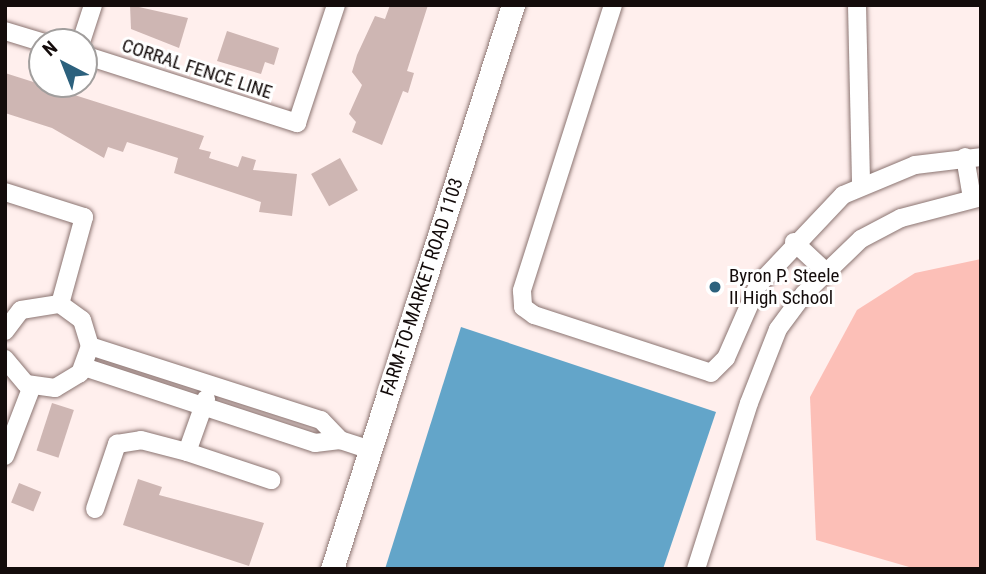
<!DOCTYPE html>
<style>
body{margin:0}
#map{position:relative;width:986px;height:574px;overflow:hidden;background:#ffefed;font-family:"Roboto Condensed",sans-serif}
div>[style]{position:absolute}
.green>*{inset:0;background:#fcbfb7}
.water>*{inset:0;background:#63a5c9}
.building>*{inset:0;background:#ceb6b3;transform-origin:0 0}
.roads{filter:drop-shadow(0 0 2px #8b7471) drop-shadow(0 0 2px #8b7471)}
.minor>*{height:18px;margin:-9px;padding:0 9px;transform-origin:9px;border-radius:9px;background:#fff}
.major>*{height:23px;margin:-11.5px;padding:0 11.5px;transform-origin:11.5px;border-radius:11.5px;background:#fff}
.dots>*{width:19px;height:19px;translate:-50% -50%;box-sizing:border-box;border:4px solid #fff;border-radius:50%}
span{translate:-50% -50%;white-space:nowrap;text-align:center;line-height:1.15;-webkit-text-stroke:6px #fff;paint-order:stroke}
.street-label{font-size:19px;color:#140c0b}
.poi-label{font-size:19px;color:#140c0b}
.left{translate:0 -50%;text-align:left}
.frame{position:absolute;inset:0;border:7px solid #140c0b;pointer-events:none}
.north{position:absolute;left:28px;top:28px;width:70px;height:70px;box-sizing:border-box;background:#fff;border:2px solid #a19e9d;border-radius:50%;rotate:318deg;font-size:19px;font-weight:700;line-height:28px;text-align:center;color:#140c0b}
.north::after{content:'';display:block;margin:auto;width:24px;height:32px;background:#2c617d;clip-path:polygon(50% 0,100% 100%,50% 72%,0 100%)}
</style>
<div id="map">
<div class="green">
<div style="clip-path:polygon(981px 259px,981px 569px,916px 569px,816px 540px,810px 397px,857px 310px,915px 273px)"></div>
</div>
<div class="water">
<div style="clip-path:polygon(461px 327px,716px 412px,663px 569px,385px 569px)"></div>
</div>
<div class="building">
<div style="clip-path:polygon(130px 5px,188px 18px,179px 48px,131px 29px)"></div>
<div style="clip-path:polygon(390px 5px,428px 5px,407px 71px,414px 73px,408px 93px,403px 91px,382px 145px,352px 132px,356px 122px,349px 114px,362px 85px,352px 72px,357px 55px,375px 16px,385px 19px)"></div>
<div style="clip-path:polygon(227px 31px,279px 48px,274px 65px,265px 62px,261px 74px,217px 61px)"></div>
<div style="clip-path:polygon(5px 73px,204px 136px,199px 149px,211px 152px,209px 158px,238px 167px,242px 156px,256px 160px,253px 170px,297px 174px,292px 216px,259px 212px,261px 202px,174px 173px,178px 158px,127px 142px,123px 152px,108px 147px,104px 158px,52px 128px,5px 113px)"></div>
<div style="left:340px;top:158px;width:37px;height:33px;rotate:61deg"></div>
<div style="left:52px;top:403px;width:23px;height:50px;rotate:18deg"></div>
<div style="clip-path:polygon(138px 479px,162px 487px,159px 495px,264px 523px,249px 566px,123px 525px)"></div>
<div style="left:19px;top:483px;width:24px;height:21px;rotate:22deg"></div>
</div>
<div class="roads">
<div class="minor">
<div style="left:613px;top:5px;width:300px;rotate:107.7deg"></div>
<div style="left:522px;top:291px;width:16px;rotate:86deg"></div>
<div style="left:523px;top:307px;width:14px;rotate:36deg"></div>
<div style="left:534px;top:315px;width:186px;rotate:18.1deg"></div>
<div style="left:711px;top:373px;width:21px;rotate:-45deg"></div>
<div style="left:726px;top:358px;width:80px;rotate:-66.3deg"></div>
<div style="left:758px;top:285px;width:124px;rotate:-46.6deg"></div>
<div style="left:843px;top:195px;width:78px;rotate:-22.6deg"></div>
<div style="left:915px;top:165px;width:66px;rotate:-6.9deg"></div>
<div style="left:857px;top:5px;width:178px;rotate:88.7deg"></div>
<div style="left:5px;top:31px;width:39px;rotate:17deg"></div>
<div style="left:81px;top:42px;width:39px;rotate:-72deg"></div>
<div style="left:84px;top:55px;width:224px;rotate:17.7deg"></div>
<div style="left:297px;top:123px;width:124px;rotate:-71.7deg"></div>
<div style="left:965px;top:157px;width:42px;rotate:80.3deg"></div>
<div style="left:5px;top:192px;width:83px;rotate:17.6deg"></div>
<div style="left:84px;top:217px;width:90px;rotate:105.4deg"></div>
<div style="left:794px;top:242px;width:41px;rotate:43deg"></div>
<div style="left:5px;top:331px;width:26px;rotate:-53deg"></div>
<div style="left:21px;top:310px;width:39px;rotate:-9deg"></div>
<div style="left:60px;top:304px;width:27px;rotate:36deg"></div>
<div style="left:82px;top:320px;width:27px;rotate:73deg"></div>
<div style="left:90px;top:346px;width:29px;rotate:110deg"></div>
<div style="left:80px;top:373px;width:29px;rotate:149deg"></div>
<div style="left:55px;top:388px;width:29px;rotate:-172deg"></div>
<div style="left:26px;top:384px;width:33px;rotate:-130deg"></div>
<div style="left:90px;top:346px;width:243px;rotate:17.8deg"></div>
<div style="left:321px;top:420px;width:28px;rotate:46deg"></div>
<div style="left:340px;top:440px;width:32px;rotate:18deg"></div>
<div style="left:84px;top:367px;width:243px;rotate:18.2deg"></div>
<div style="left:315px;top:443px;width:25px;rotate:-7deg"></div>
<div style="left:206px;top:399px;width:56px;rotate:109.7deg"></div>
<div style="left:187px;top:452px;width:89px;rotate:18.4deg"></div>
<div style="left:5px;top:456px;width:75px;rotate:-68.9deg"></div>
<div style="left:95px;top:509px;width:69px;rotate:-71.3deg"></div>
<div style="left:117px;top:444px;width:24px;rotate:-9deg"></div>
<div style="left:141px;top:440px;width:48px;rotate:14.6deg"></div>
<div style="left:696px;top:569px;width:174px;rotate:-72.3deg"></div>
<div style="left:749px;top:403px;width:79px;rotate:-68.6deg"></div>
<div style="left:778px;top:329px;width:44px;rotate:-53.4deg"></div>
<div style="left:804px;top:294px;width:79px;rotate:-44deg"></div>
<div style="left:861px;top:239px;width:45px;rotate:-27.7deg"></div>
<div style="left:901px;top:218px;width:83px;rotate:-14.7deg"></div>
</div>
<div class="major">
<div style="left:332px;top:569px;width:592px;rotate:-72.21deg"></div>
</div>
</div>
<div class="dots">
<div style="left:715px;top:287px;background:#2c617d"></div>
</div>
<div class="street-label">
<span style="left:197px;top:69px;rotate:18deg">CORRAL FENCE LINE</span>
<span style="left:422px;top:287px;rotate:-72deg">FARM-TO-MARKET ROAD 1103</span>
</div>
<div class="poi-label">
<span class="left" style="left:729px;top:287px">Byron P. Steele<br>II High School</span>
</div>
<div class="frame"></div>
<div class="north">N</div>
</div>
